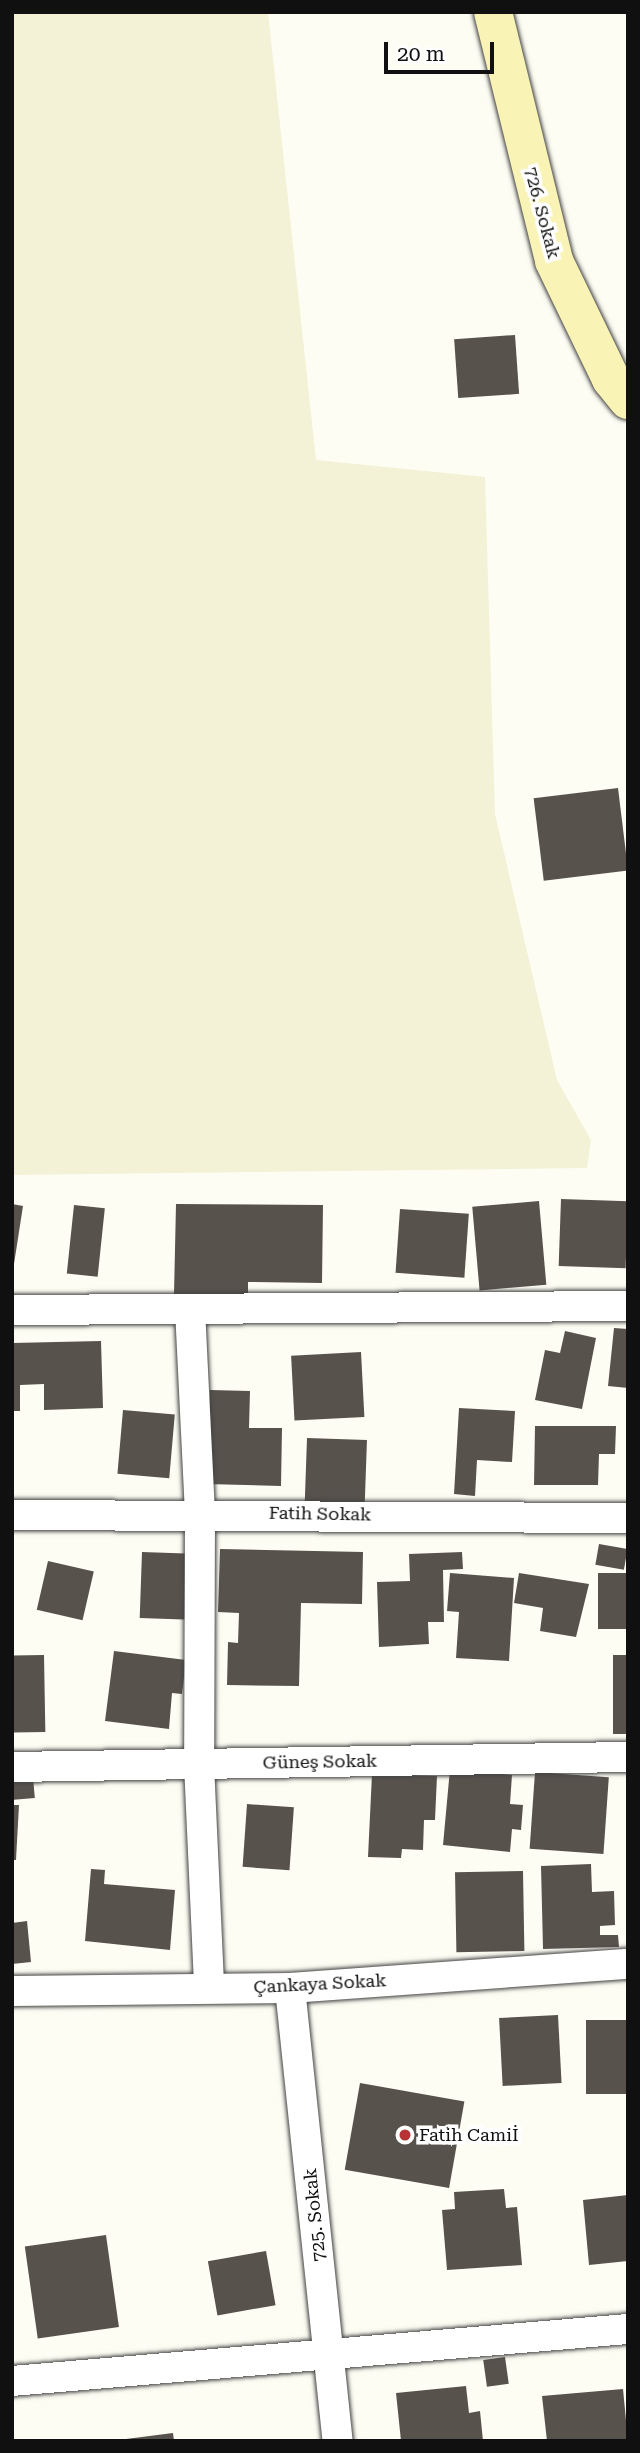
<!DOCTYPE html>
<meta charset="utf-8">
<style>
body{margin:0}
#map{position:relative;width:640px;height:2453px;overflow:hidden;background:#fefdf4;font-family:"Roboto Serif",serif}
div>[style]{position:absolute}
.farmland>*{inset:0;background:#f3f2d6}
.building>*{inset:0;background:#58524d;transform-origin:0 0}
.roads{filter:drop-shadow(0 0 2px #434343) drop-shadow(0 0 2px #434343)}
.street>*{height:30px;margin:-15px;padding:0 15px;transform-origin:15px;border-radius:15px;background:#fff}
.secondary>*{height:38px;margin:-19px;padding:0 19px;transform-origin:19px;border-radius:19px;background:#f9f4b5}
.dots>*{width:19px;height:19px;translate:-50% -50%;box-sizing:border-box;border:4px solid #fff;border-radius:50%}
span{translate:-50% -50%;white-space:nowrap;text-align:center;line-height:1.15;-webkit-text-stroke:7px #fff;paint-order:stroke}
.street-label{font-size:18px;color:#101010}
.poi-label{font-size:18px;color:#101010}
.left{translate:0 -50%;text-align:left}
.frame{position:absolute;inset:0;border:14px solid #101010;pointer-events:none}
.scale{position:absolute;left:384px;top:42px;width:110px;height:32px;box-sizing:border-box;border:4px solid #101010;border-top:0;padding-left:9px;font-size:21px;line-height:24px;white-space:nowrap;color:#101010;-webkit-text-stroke:5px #fff;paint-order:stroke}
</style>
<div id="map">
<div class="farmland">
<div style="clip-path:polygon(12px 12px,268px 12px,316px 460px,485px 477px,495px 814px,557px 1080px,591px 1140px,587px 1168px,12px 1175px)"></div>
</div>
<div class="building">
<div style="left:515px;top:335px;width:59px;height:61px;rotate:86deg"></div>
<div style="left:618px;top:788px;width:83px;height:85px;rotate:83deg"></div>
<div style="left:561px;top:1199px;width:67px;height:67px;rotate:2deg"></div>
<div style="left:539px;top:1201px;width:84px;height:67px;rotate:85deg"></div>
<div style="clip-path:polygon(12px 1204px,23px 1206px,14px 1264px,12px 1264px)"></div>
<div style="clip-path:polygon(176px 1204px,323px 1205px,322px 1283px,248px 1282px,248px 1295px,174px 1294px)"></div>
<div style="left:74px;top:1205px;width:31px;height:69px;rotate:6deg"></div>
<div style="left:400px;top:1209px;width:69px;height:64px;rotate:4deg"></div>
<div style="clip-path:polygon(614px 1328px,628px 1329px,628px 1388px,608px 1386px)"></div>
<div style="clip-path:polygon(565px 1331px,596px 1338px,582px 1409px,535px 1400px,545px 1350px,560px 1353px)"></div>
<div style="clip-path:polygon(101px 1341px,103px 1408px,44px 1410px,44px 1384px,20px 1385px,20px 1411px,12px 1411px,12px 1343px)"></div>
<div style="left:361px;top:1352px;width:65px;height:70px;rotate:87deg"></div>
<div style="clip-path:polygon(210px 1390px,250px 1391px,249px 1428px,282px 1428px,281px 1486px,206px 1484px)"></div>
<div style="clip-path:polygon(459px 1408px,515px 1411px,512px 1462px,477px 1460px,475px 1496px,454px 1494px)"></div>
<div style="left:123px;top:1410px;width:52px;height:64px;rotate:5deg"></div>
<div style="clip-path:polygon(535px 1426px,616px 1426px,615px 1454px,599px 1454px,598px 1485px,534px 1485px)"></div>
<div style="left:307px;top:1438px;width:60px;height:67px;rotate:2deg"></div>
<div style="left:599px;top:1544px;width:29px;height:21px;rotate:10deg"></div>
<div style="clip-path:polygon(220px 1549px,363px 1552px,362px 1604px,301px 1603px,299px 1686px,227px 1685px,228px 1642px,238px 1643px,239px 1613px,218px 1612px)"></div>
<div style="left:142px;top:1552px;width:51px;height:66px;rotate:2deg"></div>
<div style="clip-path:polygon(462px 1552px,463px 1569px,443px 1570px,444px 1622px,428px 1622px,429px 1644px,379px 1647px,377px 1582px,410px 1581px,409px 1554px)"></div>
<div style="left:48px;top:1561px;width:47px;height:50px;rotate:13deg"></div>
<div style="clip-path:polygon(450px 1573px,514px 1578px,509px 1661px,456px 1658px,459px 1612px,447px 1611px)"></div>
<div style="clip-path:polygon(519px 1573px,589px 1584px,576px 1637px,540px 1631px,543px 1608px,514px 1603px)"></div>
<div style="left:628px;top:1573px;width:56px;height:30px;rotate:90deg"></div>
<div style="clip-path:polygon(114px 1651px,186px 1660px,182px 1694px,172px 1693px,169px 1729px,105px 1721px)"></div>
<div style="left:44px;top:1655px;width:77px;height:32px;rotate:89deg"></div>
<div style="left:613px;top:1655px;width:15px;height:79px"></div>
<div style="clip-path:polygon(450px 1769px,512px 1775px,510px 1804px,523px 1805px,521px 1830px,512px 1829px,510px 1852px,443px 1845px)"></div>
<div style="left:535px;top:1772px;width:74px;height:77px;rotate:4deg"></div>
<div style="clip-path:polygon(372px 1774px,437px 1776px,435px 1820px,424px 1820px,423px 1850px,402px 1849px,401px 1858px,368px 1857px)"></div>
<div style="left:33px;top:1777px;width:21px;height:21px;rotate:85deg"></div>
<div style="left:247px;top:1804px;width:47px;height:63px;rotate:4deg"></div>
<div style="clip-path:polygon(12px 1805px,19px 1805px,16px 1860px,12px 1860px)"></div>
<div style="clip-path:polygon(591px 1864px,592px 1892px,614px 1891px,615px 1925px,600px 1926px,600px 1935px,618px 1935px,619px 1947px,543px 1949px,541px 1866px)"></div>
<div style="clip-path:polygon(91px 1869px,105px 1870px,104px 1884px,175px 1890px,170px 1950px,85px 1941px)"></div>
<div style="left:523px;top:1871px;width:80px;height:68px;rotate:89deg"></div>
<div style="clip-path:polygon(27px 1921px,31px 1962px,12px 1964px,12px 1923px)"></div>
<div style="left:558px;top:2015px;width:68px;height:59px;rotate:87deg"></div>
<div style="left:628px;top:2020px;width:74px;height:42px;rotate:90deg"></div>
<div style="left:360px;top:2083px;width:106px;height:88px;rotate:10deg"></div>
<div style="clip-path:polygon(504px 2189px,506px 2208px,517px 2207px,522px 2265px,447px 2270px,442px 2210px,455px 2209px,454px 2192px)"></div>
<div style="clip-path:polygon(628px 2195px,628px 2261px,589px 2265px,583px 2200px)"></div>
<div style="left:106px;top:2235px;width:93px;height:82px;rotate:82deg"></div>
<div style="left:266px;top:2251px;width:55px;height:59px;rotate:80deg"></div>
<div style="left:505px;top:2357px;width:27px;height:22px;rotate:82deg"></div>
<div style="clip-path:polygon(466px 2386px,469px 2413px,480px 2411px,483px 2441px,401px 2441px,396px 2393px)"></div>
<div style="clip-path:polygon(623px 2389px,628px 2441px,547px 2441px,542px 2396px)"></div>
<div style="clip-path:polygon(173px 2433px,174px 2441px,126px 2441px,126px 2439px)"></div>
</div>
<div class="roads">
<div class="street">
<div style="left:190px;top:1309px;width:204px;rotate:87.2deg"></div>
<div style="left:200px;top:1513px;width:251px;rotate:90.2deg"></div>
<div style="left:199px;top:1764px;width:223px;rotate:87.4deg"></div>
<div style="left:12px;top:1310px;width:616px;rotate:-0.37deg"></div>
<div style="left:12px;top:1515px;width:616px;rotate:0.28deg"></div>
<div style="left:12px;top:1767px;width:616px;rotate:-0.93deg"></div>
<div style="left:290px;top:1988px;width:456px;rotate:84deg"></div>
<div style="left:12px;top:1991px;width:278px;rotate:-0.6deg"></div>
<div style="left:290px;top:1988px;width:339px;rotate:-4.1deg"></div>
<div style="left:12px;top:2381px;width:618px;rotate:-4.83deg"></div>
</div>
<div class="secondary">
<div style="left:493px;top:12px;width:256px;rotate:76.2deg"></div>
<div style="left:554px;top:261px;width:131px;rotate:64.2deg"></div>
<div style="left:611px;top:379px;width:27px;rotate:51deg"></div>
</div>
</div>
<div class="dots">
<div style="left:405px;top:2135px;background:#b63234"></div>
</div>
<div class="street-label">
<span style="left:542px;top:213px;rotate:75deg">726. Sokak</span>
<span style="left:320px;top:1514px;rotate:1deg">Fatih Sokak</span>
<span style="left:320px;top:1762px;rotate:-1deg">Güneş Sokak</span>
<span style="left:320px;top:1984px;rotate:-3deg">Çankaya Sokak</span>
<span style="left:315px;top:2215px;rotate:-96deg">725. Sokak</span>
</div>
<div class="poi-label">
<span class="left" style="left:419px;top:2135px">Fatih Camiİ</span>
</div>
<div class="frame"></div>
<div class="scale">20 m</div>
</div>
